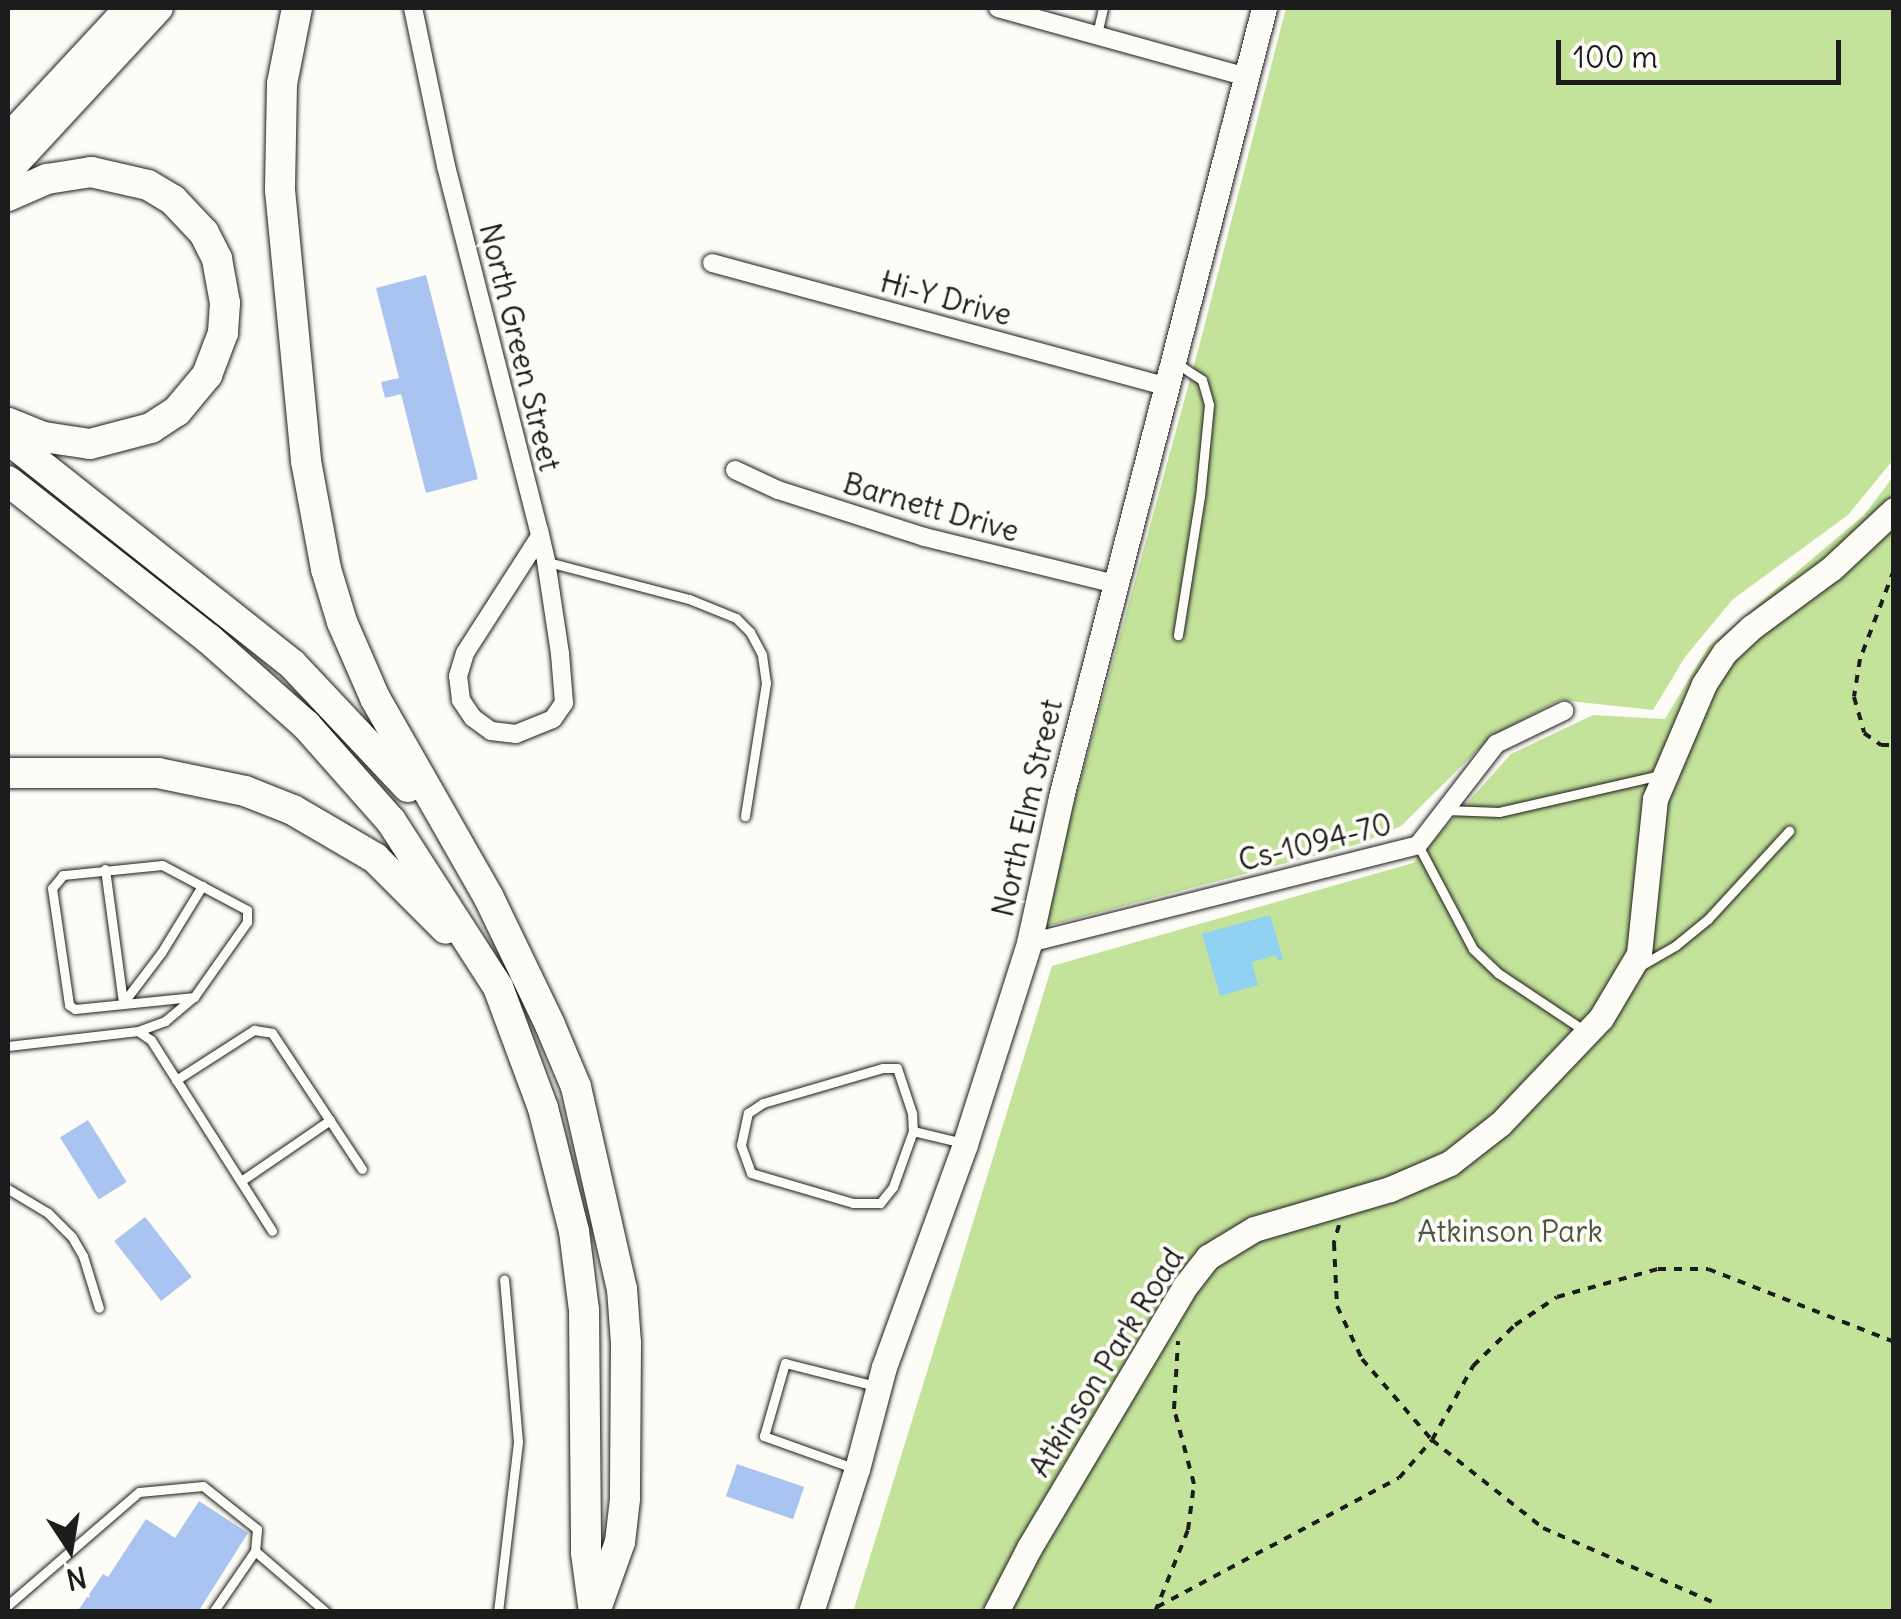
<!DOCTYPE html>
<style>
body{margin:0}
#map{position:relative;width:1901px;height:1619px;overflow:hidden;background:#fdfcf7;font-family:Delius,sans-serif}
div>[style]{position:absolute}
.green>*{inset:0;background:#c3e29a}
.water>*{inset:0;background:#91d1f2}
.building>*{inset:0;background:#a9c4f1;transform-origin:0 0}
.path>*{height:4px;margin-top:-2px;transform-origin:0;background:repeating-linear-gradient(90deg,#1c1c1c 0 8px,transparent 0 16px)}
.roads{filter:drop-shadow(0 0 2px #1c1c1c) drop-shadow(0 0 2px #1c1c1c)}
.lane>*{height:9px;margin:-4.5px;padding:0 4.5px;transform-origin:4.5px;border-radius:4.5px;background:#fdfcf7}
.street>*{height:18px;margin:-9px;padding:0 9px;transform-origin:9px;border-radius:9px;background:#fdfcf7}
.secondary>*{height:25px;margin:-12.5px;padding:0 12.5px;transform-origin:12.5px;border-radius:12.5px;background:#fdfcf7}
.primary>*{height:28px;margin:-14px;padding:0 14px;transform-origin:14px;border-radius:14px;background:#fdfcf7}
.highway>*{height:30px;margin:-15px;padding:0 15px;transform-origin:15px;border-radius:15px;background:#fdfcf7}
span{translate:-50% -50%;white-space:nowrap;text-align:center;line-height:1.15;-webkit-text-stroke:8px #fdfcf7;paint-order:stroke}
.street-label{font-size:30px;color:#1c1c1c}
.park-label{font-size:30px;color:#4e5742}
.frame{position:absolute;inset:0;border:10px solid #1c1c1c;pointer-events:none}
.north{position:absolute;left:20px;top:1499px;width:100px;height:100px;-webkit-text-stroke:8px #fdfcf7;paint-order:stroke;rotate:168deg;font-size:28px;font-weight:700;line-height:40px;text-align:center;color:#1c1c1c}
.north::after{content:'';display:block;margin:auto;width:35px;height:45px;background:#1c1c1c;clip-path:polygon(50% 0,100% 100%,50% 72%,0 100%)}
.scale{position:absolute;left:1556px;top:40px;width:285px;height:45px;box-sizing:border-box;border:5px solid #1c1c1c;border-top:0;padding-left:12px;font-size:30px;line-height:35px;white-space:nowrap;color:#1c1c1c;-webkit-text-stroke:8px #fdfcf7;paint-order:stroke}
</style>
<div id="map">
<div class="green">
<div style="clip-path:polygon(1286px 8px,1893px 8px,1893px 460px,1848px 515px,1732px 600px,1685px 657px,1653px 710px,1560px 700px,1493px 735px,1401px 826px,1362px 843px,1040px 928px,1200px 343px)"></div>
<div style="clip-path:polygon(1893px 477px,1893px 1611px,853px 1612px,1052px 966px,1413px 863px,1511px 754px,1593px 715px,1665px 719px,1708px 647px,1864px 515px)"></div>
</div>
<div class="water">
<div style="clip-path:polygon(1270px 915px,1283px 959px,1278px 961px,1276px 955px,1252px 962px,1258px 985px,1220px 996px,1202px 934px)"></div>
</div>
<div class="building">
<div style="clip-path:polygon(426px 275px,478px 479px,426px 493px,401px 394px,385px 398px,381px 382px,399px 378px,376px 288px)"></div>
<div style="left:88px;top:1120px;width:73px;height:33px;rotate:58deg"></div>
<div style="left:145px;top:1217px;width:76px;height:39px;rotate:52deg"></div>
<div style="left:737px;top:1464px;width:71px;height:34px;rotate:19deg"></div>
<div style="clip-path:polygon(199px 1501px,248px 1533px,198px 1612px,77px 1612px,103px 1574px,108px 1577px,146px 1519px,175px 1538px)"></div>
</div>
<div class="path">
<div style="left:1894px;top:570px;width:95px;rotate:110.9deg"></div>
<div style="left:1860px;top:659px;width:38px;rotate:99deg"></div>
<div style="left:1854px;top:697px;width:37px;rotate:74deg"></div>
<div style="left:1864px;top:733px;width:21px;rotate:35deg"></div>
<div style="left:1881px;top:745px;width:13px"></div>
<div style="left:1339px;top:1225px;width:19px;rotate:106deg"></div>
<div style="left:1334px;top:1243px;width:63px;rotate:87.3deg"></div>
<div style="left:1337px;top:1306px;width:59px;rotate:64.7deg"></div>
<div style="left:1362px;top:1359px;width:107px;rotate:49.2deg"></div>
<div style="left:1432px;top:1440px;width:142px;rotate:38.4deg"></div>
<div style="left:1543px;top:1528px;width:184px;rotate:23.6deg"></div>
<div style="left:1157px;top:1607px;width:274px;rotate:-28.1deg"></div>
<div style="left:1399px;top:1478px;width:50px;rotate:-49deg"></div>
<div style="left:1432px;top:1440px;width:85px;rotate:-61deg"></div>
<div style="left:1473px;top:1366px;width:59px;rotate:-44.3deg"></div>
<div style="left:1515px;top:1325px;width:50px;rotate:-33.7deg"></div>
<div style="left:1557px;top:1297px;width:105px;rotate:-15.5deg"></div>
<div style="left:1658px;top:1269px;width:50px"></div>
<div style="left:1708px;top:1269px;width:200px;rotate:21.4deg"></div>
<div style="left:1155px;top:1612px;width:88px;rotate:-68.1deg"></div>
<div style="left:1188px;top:1530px;width:46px;rotate:-82.6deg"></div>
<div style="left:1194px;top:1484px;width:78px;rotate:-104.9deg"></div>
<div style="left:1174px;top:1409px;width:68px;rotate:-86.6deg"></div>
</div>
<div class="roads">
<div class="lane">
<div style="left:1097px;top:34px;width:27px;rotate:-77deg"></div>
<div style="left:1176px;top:363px;width:31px;rotate:33deg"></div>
<div style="left:1202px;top:380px;width:26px;rotate:74deg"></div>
<div style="left:1209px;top:405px;width:91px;rotate:95.6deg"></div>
<div style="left:1200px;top:496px;width:141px;rotate:99deg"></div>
<div style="left:548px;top:562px;width:146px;rotate:14.7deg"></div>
<div style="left:689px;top:599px;width:51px;rotate:22deg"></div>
<div style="left:736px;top:618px;width:20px;rotate:45deg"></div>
<div style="left:750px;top:632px;width:26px;rotate:62deg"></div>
<div style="left:762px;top:655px;width:28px;rotate:82deg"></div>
<div style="left:766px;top:683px;width:135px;rotate:99deg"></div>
<div style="left:1446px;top:810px;width:53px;rotate:2.2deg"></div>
<div style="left:1499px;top:812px;width:166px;rotate:-12.9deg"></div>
<div style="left:1418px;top:845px;width:118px;rotate:62.1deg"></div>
<div style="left:1473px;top:949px;width:35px;rotate:44deg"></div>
<div style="left:1498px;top:973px;width:105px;rotate:33.7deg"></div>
<div style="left:105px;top:869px;width:135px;rotate:82.3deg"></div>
<div style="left:1640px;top:966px;width:40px;rotate:-29.7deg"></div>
<div style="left:1675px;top:946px;width:43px;rotate:-39.3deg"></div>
<div style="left:1708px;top:919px;width:120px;rotate:-47.4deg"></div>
<div style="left:123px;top:1003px;width:63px;rotate:-52.8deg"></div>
<div style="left:161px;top:953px;width:79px;rotate:-58.5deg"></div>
<div style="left:138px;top:1031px;width:29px;rotate:-20deg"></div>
<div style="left:165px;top:1021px;width:38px;rotate:-40deg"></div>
<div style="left:194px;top:997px;width:92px;rotate:-54.8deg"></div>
<div style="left:247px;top:922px;width:12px;rotate:-90deg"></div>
<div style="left:247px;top:910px;width:96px;rotate:-152.1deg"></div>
<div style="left:162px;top:865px;width:100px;rotate:174.2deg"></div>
<div style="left:63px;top:875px;width:17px;rotate:130deg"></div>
<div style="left:52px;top:888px;width:118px;rotate:81.7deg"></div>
<div style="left:69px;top:1005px;width:7px;rotate:34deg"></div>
<div style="left:75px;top:1009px;width:120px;rotate:-5.8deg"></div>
<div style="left:8px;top:1046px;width:131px;rotate:-6.6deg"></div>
<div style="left:138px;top:1031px;width:16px;rotate:35deg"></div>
<div style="left:151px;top:1040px;width:226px;rotate:57.6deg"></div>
<div style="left:176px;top:1080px;width:93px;rotate:-32.7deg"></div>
<div style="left:254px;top:1030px;width:18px;rotate:9deg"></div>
<div style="left:272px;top:1033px;width:163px;rotate:56.5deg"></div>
<div style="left:913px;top:1131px;width:59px;rotate:109.7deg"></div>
<div style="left:893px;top:1187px;width:21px;rotate:129deg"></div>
<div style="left:880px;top:1203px;width:27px;rotate:180deg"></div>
<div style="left:853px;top:1203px;width:106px;rotate:-163.6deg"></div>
<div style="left:751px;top:1173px;width:30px;rotate:-110deg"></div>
<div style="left:741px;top:1145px;width:33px;rotate:-78deg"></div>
<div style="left:748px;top:1113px;width:18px;rotate:-34deg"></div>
<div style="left:763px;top:1103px;width:125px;rotate:-16.3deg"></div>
<div style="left:883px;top:1068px;width:14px"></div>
<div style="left:897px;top:1068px;width:47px;rotate:71.6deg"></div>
<div style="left:912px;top:1113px;width:18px;rotate:87deg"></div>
<div style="left:913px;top:1131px;width:51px;rotate:13.5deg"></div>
<div style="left:241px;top:1181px;width:108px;rotate:-34.4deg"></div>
<div style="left:8px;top:1189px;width:47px;rotate:31deg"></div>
<div style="left:48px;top:1213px;width:34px;rotate:45deg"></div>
<div style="left:72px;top:1237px;width:22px;rotate:60deg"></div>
<div style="left:83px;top:1256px;width:54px;rotate:72.9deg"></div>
<div style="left:856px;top:1469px;width:98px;rotate:-160.3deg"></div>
<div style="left:764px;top:1436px;width:76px;rotate:-74deg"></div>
<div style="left:785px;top:1363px;width:94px;rotate:14.2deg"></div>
<div style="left:8px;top:1605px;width:173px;rotate:-40.8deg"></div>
<div style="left:139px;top:1492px;width:64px;rotate:-5.4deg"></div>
<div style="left:203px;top:1486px;width:69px;rotate:38.5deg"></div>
<div style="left:257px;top:1529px;width:22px;rotate:95deg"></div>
<div style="left:255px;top:1551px;width:94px;rotate:40.7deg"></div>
<div style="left:213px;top:1612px;width:74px;rotate:-55.5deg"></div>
<div style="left:498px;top:1612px;width:171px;rotate:-83.3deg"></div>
<div style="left:518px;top:1442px;width:163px;rotate:-94.9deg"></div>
</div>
<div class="street">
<div style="left:413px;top:8px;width:161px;rotate:78.2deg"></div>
<div style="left:446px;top:166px;width:376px;rotate:75.7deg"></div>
<div style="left:539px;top:530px;width:32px;rotate:77deg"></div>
<div style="left:546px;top:561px;width:94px;rotate:81.4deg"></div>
<div style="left:560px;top:654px;width:49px;rotate:85.3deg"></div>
<div style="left:564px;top:703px;width:19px;rotate:125deg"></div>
<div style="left:553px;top:719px;width:40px;rotate:158deg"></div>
<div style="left:516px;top:734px;width:25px;rotate:-173deg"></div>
<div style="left:491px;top:731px;width:22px;rotate:-144deg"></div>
<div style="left:473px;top:718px;width:22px;rotate:-124deg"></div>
<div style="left:461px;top:700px;width:24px;rotate:-97deg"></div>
<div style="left:458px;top:676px;width:24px;rotate:-73deg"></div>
<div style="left:465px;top:653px;width:139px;rotate:-57.3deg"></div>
<div style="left:998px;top:8px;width:257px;rotate:15.5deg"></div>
<div style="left:712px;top:263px;width:470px;rotate:15.2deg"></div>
<div style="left:735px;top:470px;width:47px;rotate:24.9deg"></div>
<div style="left:778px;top:490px;width:153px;rotate:17.8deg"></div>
<div style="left:924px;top:537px;width:198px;rotate:13.8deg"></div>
<div style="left:1029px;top:943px;width:401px;rotate:-14.1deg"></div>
<div style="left:1418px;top:845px;width:128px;rotate:-52.3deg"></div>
<div style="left:1496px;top:744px;width:76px;rotate:-25.9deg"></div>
</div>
<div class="secondary">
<div style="left:811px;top:1612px;width:150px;rotate:-72.2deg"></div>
<div style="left:857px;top:1469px;width:106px;rotate:-75.2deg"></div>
<div style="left:884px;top:1367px;width:237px;rotate:-70deg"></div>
<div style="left:965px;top:1144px;width:211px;rotate:-72.3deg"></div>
<div style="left:1029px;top:943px;width:149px;rotate:-77.6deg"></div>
<div style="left:1061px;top:797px;width:815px;rotate:-75.57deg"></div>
<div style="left:996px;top:1612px;width:72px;rotate:-62.7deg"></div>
<div style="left:1029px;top:1548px;width:306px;rotate:-59.2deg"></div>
<div style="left:1186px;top:1285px;width:36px;rotate:-52deg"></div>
<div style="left:1208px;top:1257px;width:54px;rotate:-31.3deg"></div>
<div style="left:1254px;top:1229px;width:142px;rotate:-16.4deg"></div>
<div style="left:1390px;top:1189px;width:65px;rotate:-23.4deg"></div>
<div style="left:1450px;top:1163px;width:63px;rotate:-38deg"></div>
<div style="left:1500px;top:1124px;width:146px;rotate:-46.4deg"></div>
<div style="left:1601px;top:1018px;width:74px;rotate:-59.3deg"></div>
<div style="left:1639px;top:954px;width:156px;rotate:-84.1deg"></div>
<div style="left:1655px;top:799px;width:125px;rotate:-66.9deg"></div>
<div style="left:1704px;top:684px;width:38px;rotate:-57deg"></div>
<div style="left:1725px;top:652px;width:37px;rotate:-43deg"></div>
<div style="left:1752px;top:627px;width:99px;rotate:-36.4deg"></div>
<div style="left:1832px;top:568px;width:85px;rotate:-43.1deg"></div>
</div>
<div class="primary">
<div style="left:8px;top:138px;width:178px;rotate:-47.1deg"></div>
<div style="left:8px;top:171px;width:222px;rotate:-47.2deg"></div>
</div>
<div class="highway">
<div style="left:297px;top:8px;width:77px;rotate:101.2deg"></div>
<div style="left:282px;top:84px;width:106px;rotate:91.1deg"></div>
<div style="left:280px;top:190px;width:272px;rotate:84.5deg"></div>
<div style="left:306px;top:461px;width:110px;rotate:79.5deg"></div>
<div style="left:326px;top:569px;width:55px;rotate:73.2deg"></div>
<div style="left:342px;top:622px;width:83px;rotate:66.5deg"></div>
<div style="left:375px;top:698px;width:230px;rotate:60.3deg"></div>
<div style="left:489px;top:898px;width:141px;rotate:64.3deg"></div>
<div style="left:550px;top:1025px;width:67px;rotate:67.2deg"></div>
<div style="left:576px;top:1087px;width:207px;rotate:77.2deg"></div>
<div style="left:622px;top:1289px;width:54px;rotate:85.8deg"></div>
<div style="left:626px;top:1343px;width:156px;rotate:90.4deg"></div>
<div style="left:625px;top:1499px;width:43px;rotate:96.6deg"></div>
<div style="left:620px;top:1542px;width:74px;rotate:109.7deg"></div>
<div style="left:8px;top:196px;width:43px;rotate:-23.6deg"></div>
<div style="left:47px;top:179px;width:45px;rotate:-9deg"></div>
<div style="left:91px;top:172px;width:58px;rotate:12.8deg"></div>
<div style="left:148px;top:185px;width:29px;rotate:31deg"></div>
<div style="left:173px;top:200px;width:45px;rotate:46.8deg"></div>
<div style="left:204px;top:233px;width:29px;rotate:63deg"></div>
<div style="left:217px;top:259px;width:45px;rotate:79.7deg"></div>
<div style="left:225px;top:303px;width:30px;rotate:94deg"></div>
<div style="left:223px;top:333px;width:45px;rotate:110.9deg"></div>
<div style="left:207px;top:375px;width:47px;rotate:129.8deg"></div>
<div style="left:177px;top:411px;width:31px;rotate:147deg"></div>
<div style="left:151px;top:428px;width:63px;rotate:165.3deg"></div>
<div style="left:90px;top:444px;width:48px;rotate:-171.5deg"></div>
<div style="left:43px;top:437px;width:38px;rotate:-158deg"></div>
<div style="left:8px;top:439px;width:362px;rotate:38.4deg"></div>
<div style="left:292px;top:664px;width:169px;rotate:46.7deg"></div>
<div style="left:8px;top:481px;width:256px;rotate:38.2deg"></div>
<div style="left:209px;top:639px;width:130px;rotate:41.6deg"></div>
<div style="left:306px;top:725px;width:128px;rotate:48.5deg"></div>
<div style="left:391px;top:821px;width:197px;rotate:57.2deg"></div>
<div style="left:498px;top:987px;width:129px;rotate:69.6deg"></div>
<div style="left:543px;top:1108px;width:127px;rotate:75.9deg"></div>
<div style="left:574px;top:1231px;width:80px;rotate:82.8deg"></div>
<div style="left:584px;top:1310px;width:243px;rotate:89.5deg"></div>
<div style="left:586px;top:1553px;width:60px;rotate:82.3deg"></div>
<div style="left:8px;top:773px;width:150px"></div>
<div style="left:158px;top:773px;width:89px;rotate:11.7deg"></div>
<div style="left:245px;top:791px;width:52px;rotate:21.6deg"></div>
<div style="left:293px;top:810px;width:95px;rotate:30.3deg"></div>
<div style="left:375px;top:858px;width:100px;rotate:45deg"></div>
</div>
</div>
<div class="street-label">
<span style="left:946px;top:298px;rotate:15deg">Hi-Y Drive</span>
<span style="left:520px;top:347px;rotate:76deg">North Green Street</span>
<span style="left:931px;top:507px;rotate:16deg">Barnett Drive</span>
<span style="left:1027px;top:808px;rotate:-77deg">North Elm Street</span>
<span style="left:1315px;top:842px;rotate:-14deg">Cs-1094-70</span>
<span style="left:1106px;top:1362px;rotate:-58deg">Atkinson Park Road</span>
</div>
<div class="park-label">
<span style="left:1510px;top:1231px">Atkinson Park</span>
</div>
<div class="frame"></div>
<div class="north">N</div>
<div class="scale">100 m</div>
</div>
